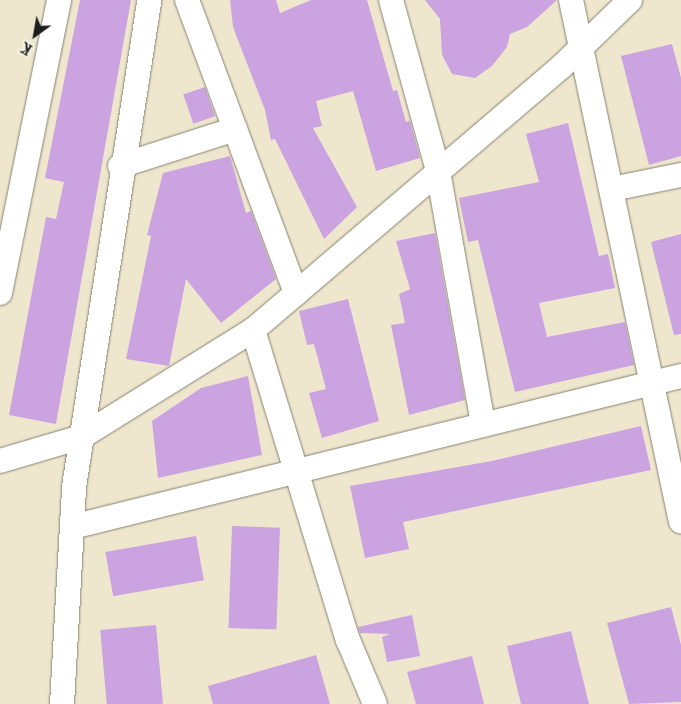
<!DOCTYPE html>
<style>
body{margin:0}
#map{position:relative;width:681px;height:704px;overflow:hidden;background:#efe7cd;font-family:"IM FELL Great Primer",serif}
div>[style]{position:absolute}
.building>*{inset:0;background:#cba3e0;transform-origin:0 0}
.roads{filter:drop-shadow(0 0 1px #868274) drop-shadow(0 0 1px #868274)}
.minor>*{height:24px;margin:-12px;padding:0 12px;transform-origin:12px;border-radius:12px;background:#fff}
span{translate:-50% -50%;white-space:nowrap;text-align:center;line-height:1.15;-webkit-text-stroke:4.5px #f7f3e8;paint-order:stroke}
.north{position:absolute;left:10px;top:10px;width:50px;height:50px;-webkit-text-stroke:4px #f7f3e8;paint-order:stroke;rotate:212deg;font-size:14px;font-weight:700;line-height:20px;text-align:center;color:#1c1c1c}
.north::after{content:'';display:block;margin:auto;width:18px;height:22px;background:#1c1c1c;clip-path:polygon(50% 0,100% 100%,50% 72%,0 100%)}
</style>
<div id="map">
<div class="building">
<div style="clip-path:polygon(80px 0,131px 0,56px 424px,9px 415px,46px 217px,56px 219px,64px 182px,45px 178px)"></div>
<div style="clip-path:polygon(230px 0,276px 0,280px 13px,311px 0,367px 0,393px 91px,397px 90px,406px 122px,410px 121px,420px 158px,376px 171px,353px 91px,316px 101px,322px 126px,313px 128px,357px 207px,324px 239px,275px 139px,271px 140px,265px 110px,233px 27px)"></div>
<div style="clip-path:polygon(425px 0,557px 0,527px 27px,510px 34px,507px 47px,492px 66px,475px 78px,452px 74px,442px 55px,440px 19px)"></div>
<div style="clip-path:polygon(672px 44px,681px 78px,681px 156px,649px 165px,621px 56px)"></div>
<div style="left:205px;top:87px;width:31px;height:23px;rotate:71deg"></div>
<div style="clip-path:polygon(568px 123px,599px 256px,608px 254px,615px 288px,539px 303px,547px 337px,625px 322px,634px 365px,515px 392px,478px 240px,468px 242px,459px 198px,539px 182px,526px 134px)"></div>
<div style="clip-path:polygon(230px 156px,246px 213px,251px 211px,276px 279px,221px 323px,186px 279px,169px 366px,126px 359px,151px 236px,147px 235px,163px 173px)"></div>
<div style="clip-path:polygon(435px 233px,465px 400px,409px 415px,391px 325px,405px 323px,399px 294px,410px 289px,396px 241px)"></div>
<div style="clip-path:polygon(681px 234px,681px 334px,674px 335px,651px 242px)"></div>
<div style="clip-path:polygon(348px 299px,379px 421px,322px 438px,309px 393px,326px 389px,314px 344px,307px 345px,299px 311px)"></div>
<div style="clip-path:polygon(248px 376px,262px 455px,158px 478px,152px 421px,201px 388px)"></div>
<div style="clip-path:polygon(641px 426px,651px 470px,403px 522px,409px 549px,365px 558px,350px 486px,492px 461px)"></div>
<div style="left:232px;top:526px;width:48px;height:102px;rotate:2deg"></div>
<div style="left:196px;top:536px;width:45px;height:92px;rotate:80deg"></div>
<div style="clip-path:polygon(671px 607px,681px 645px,681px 702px,629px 704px,607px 623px)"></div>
<div style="clip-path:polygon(412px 615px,420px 656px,387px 662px,382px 637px,390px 634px,360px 633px,358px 627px)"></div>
<div style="left:156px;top:625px;width:79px;height:56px;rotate:85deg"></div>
<div style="clip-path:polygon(571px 631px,589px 704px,521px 704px,507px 646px)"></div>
<div style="clip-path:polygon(316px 655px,330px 704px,213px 704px,208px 686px)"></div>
<div style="clip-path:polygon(472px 656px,484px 704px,416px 704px,407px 672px)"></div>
</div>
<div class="roads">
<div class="minor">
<div style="left:187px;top:0;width:313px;rotate:69.6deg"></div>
<div style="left:391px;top:0;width:177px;rotate:74.6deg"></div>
<div style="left:438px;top:171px;width:256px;rotate:79.9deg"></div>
<div style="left:571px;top:0;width:533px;rotate:78.1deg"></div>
<div style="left:120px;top:166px;width:121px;rotate:-17.8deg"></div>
<div style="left:612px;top:189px;width:70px;rotate:-11.5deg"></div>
<div style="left:0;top:293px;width:299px;rotate:-78.6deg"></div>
<div style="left:253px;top:330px;width:324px;rotate:73deg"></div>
<div style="left:348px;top:640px;width:69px;rotate:67.1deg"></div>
<div style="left:0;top:461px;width:84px;rotate:-16.5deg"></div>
<div style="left:81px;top:437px;width:203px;rotate:-31.9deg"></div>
<div style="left:253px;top:330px;width:406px;rotate:-40.5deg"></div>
<div style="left:562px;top:66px;width:95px;rotate:-44.1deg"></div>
<div style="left:72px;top:527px;width:627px;rotate:-13.93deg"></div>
<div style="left:62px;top:704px;width:217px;rotate:-86.8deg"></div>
<div style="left:74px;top:487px;width:493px;rotate:-81.2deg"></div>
</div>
</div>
<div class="north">K</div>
</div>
